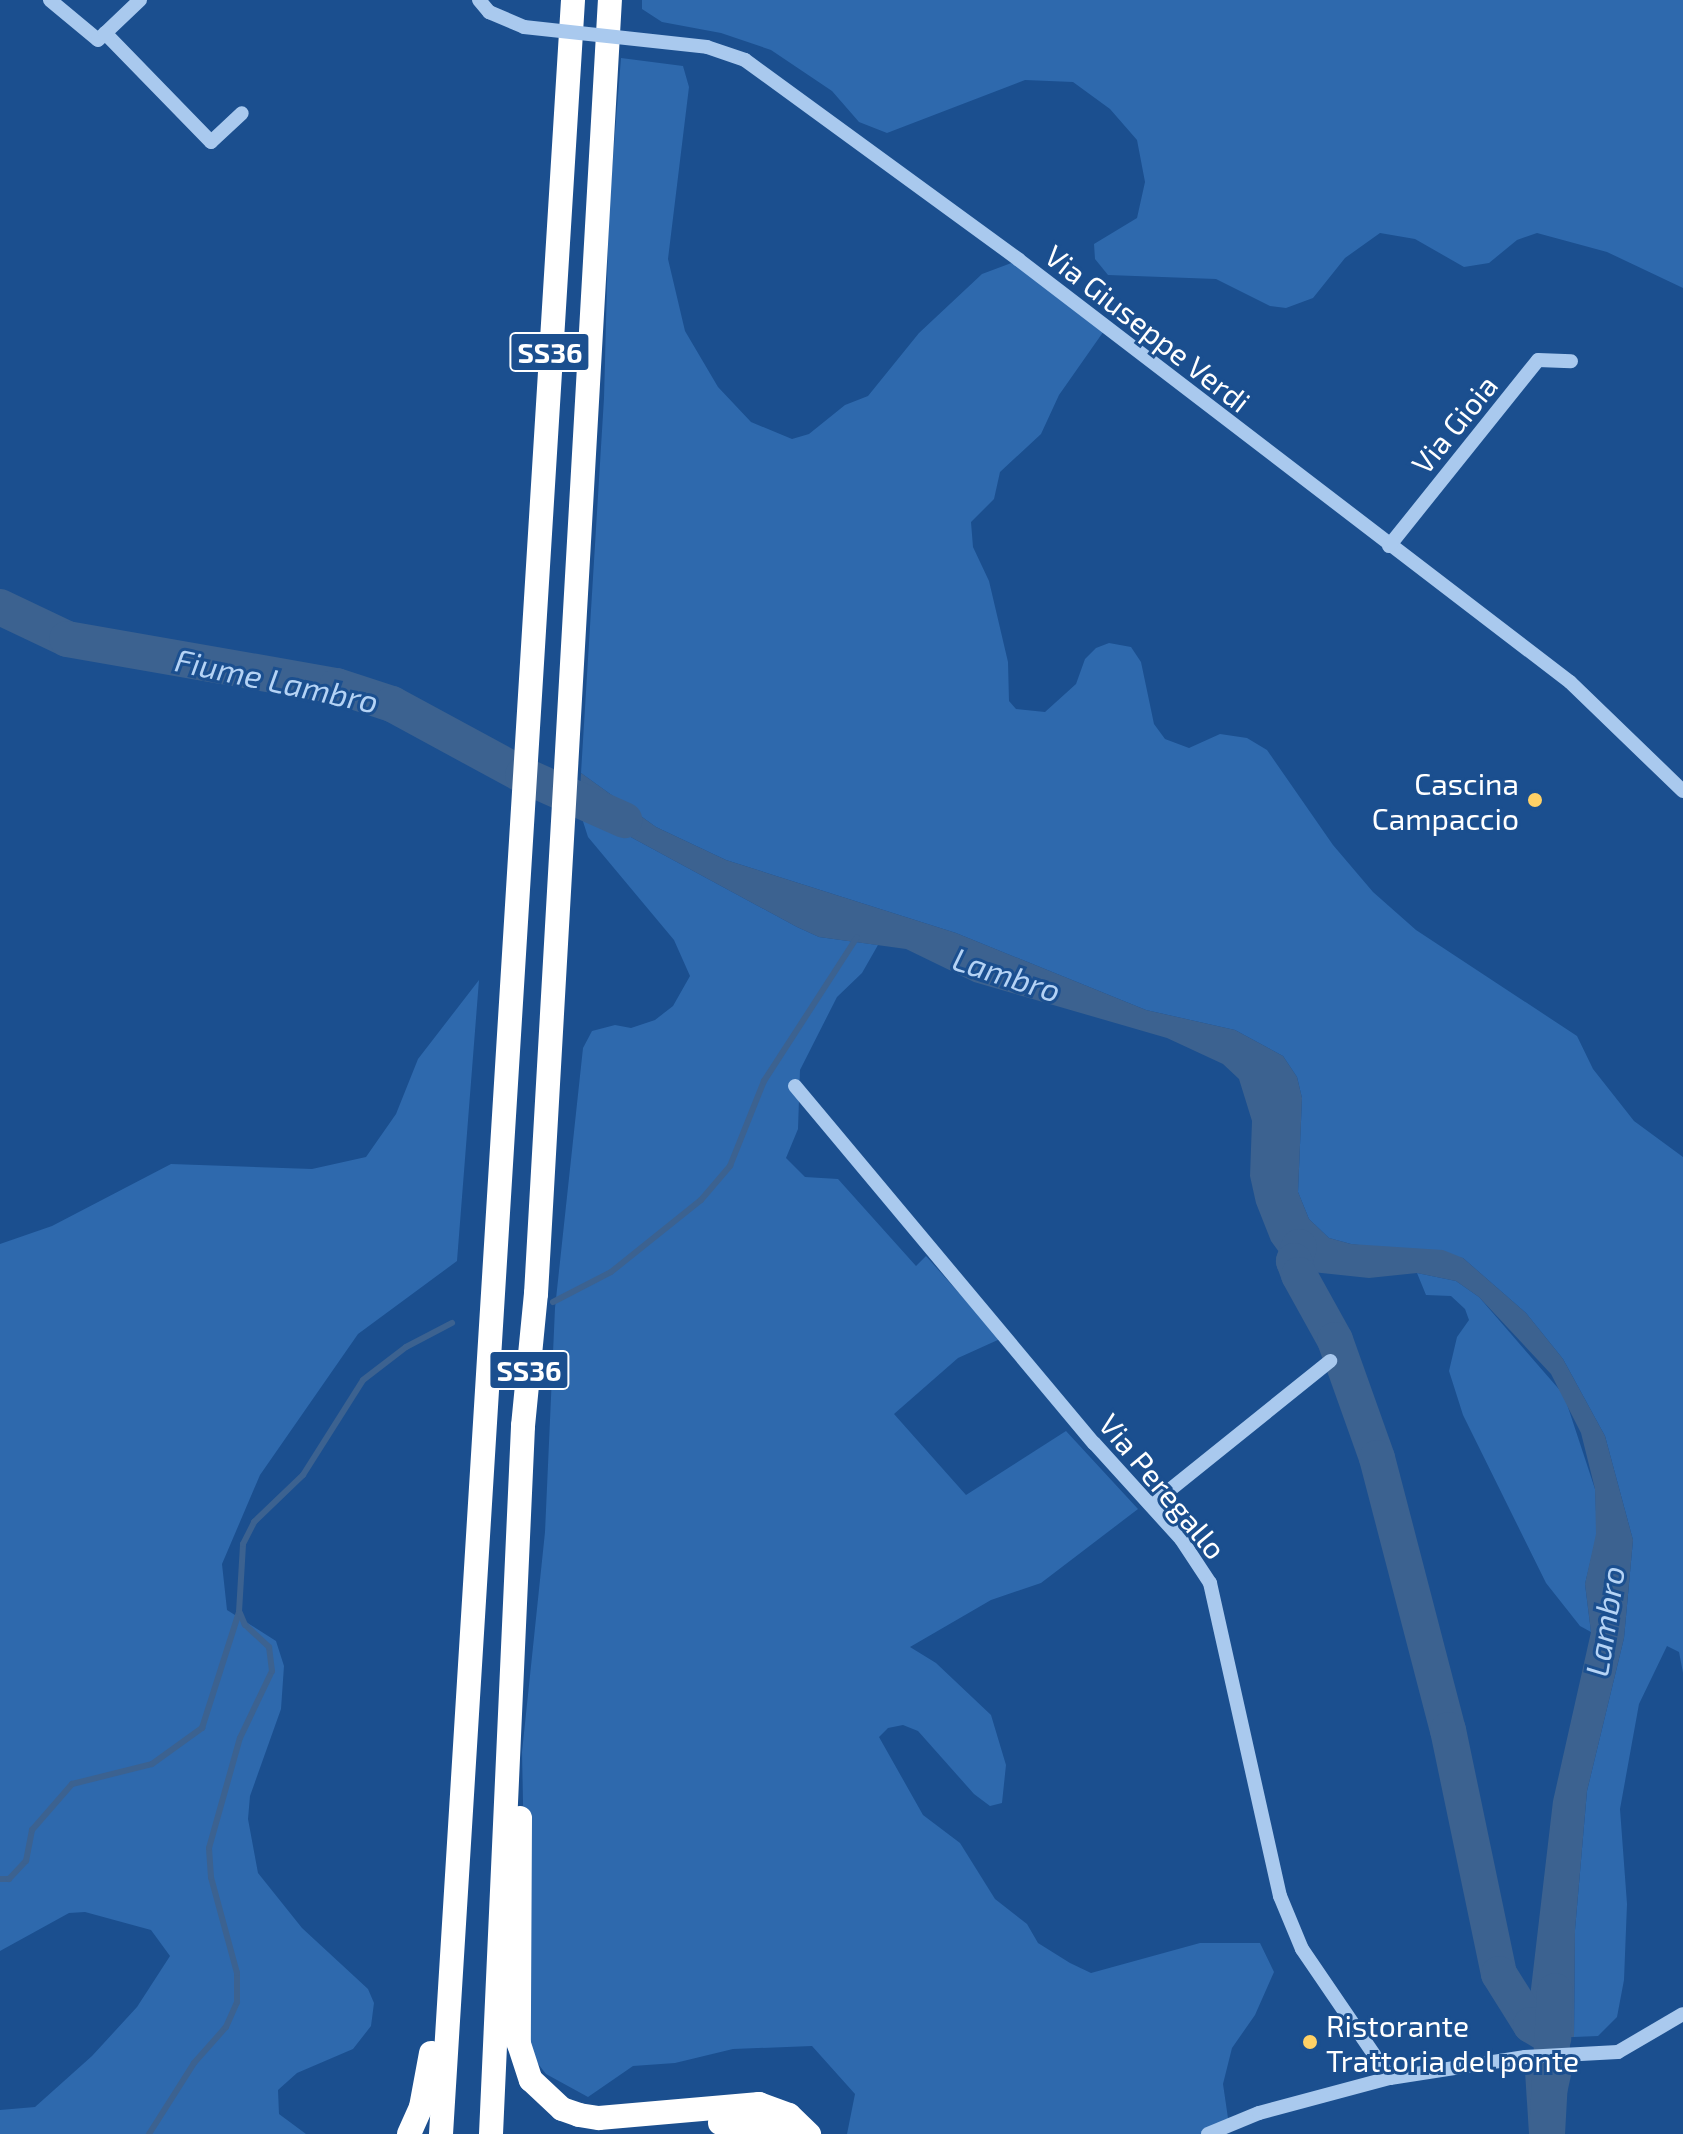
<!DOCTYPE html>
<style>
body{margin:0}
#map{position:relative;width:1683px;height:2134px;overflow:hidden;background:#1b4f8f;font-family:"Exo 2",sans-serif}
div>[style]{position:absolute}
.green>*{inset:0;background:#2e69ad}
.water>*{inset:0;background:#3c6290}
.stream>*{height:6px;margin:-3px;padding:0 3px;transform-origin:3px;border-radius:3px;background:#3c6290}
.river>*{height:36px;margin:-18px;padding:0 18px;transform-origin:18px;border-radius:18px;background:#3c6290}
.minor>*{height:14px;margin:-7px;padding:0 7px;transform-origin:7px;border-radius:7px;background:#a9c9ee}
.highway>*{height:24px;margin:-12px;padding:0 12px;transform-origin:12px;border-radius:12px;background:#fff}
.minor-bridge>*{height:14px;margin:-7px;padding:0 7px;transform-origin:7px;border-radius:7px;background:#a9c9ee}
.dots>*{width:22px;height:22px;translate:-50% -50%;box-sizing:border-box;border:4px solid #1b4f8f;border-radius:50%}
span{translate:-50% -50%;white-space:nowrap;text-align:center;line-height:1.15;-webkit-text-stroke:6px #1b4f8f;paint-order:stroke}
.shield-label span{padding:2px 6px;background:#1b4f8f;border:2px solid;border-radius:6px;-webkit-text-stroke-width:0}
.shield-label{font-size:28px;color:#fff;font-weight:700}
.street-label{font-size:30px;color:#fff}
.poi-label{font-size:30px;color:#fff}
.right{translate:-100% -50%;text-align:right}
.left{translate:0 -50%;text-align:left}
.water-label{font-size:32px;color:#b5d3f5;font-style:italic}
</style>
<div id="map">
<div class="green">
<div style="clip-path:polygon(642px 0,1683px 0,1683px 288px,1607px 252px,1537px 233px,1517px 240px,1489px 263px,1464px 267px,1415px 239px,1380px 233px,1345px 258px,1313px 298px,1286px 308px,1270px 306px,1216px 279px,1108px 275px,1095px 259px,1094px 244px,1137px 218px,1145px 182px,1137px 140px,1110px 109px,1073px 82px,1025px 80px,887px 133px,859px 122px,832px 91px,771px 50px,721px 33px,662px 22px,642px 9px)"></div>
<div style="clip-path:polygon(621px 58px,683px 66px,689px 87px,668px 259px,685px 331px,718px 387px,751px 422px,792px 439px,809px 434px,845px 405px,868px 396px,919px 333px,982px 274px,1019px 260px,1106px 328px,1059px 395px,1041px 434px,1000px 472px,994px 499px,971px 522px,973px 547px,989px 581px,1008px 662px,1009px 701px,1016px 709px,1045px 712px,1076px 684px,1085px 659px,1096px 648px,1109px 643px,1131px 647px,1141px 662px,1154px 724px,1165px 739px,1189px 748px,1220px 734px,1247px 738px,1267px 750px,1333px 845px,1373px 892px,1416px 930px,1577px 1036px,1593px 1069px,1634px 1121px,1683px 1157px,1683px 1673px,1679px 1652px,1667px 1646px,1639px 1704px,1620px 1809px,1627px 1904px,1624px 1980px,1617px 2017px,1598px 2036px,1574px 2037px,1575px 1930px,1587px 1791px,1624px 1638px,1633px 1540px,1605px 1436px,1563px 1359px,1526px 1313px,1463px 1258px,1351px 1244px,1329px 1238px,1309px 1219px,1298px 1192px,1302px 1098px,1297px 1077px,1283px 1056px,1235px 1030px,1146px 1010px,956px 933px,726px 860px,656px 827px,581px 773px,604px 398px,609px 208px)"></div>
<div style="clip-path:polygon(579px 809px,797px 927px,819px 937px,878px 945px,862px 973px,837px 997px,800px 1070px,798px 1129px,786px 1158px,805px 1177px,838px 1179px,916px 1266px,926px 1256px,1000px 1339px,958px 1358px,894px 1414px,966px 1495px,1066px 1431px,1138px 1509px,1041px 1583px,991px 1600px,910px 1647px,936px 1663px,991px 1715px,1006px 1765px,1002px 1803px,990px 1806px,974px 1794px,918px 1731px,903px 1725px,888px 1728px,879px 1737px,923px 1815px,960px 1843px,995px 1899px,1027px 1924px,1038px 1943px,1070px 1963px,1091px 1973px,1200px 1943px,1260px 1943px,1274px 1972px,1255px 2015px,1232px 2048px,1223px 2084px,1229px 2125px,1208px 2134px,847px 2134px,855px 2094px,812px 2046px,733px 2049px,675px 2063px,633px 2066px,588px 2097px,546px 2074px,528px 2051px,522px 1752px,545px 1532px,555px 1308px,583px 1048px,592px 1031px,615px 1025px,631px 1028px,655px 1020px,673px 1006px,690px 976px,674px 940px,588px 837px)"></div>
<div style="clip-path:polygon(479px 980px,457px 1261px,358px 1334px,260px 1475px,222px 1564px,227px 1610px,276px 1641px,284px 1666px,281px 1709px,250px 1796px,248px 1819px,258px 1873px,302px 1928px,368px 1989px,374px 2003px,371px 2026px,353px 2049px,297px 2073px,278px 2090px,279px 2114px,306px 2134px,0 2134px,0 2110px,35px 2107px,92px 2056px,137px 2007px,170px 1956px,151px 1930px,85px 1912px,69px 1913px,0 1951px,0 1244px,52px 1226px,171px 1164px,312px 1169px,366px 1157px,396px 1114px,418px 1059px)"></div>
<div style="clip-path:polygon(1417px 1273px,1456px 1281px,1479px 1297px,1564px 1395px,1595px 1489px,1597px 1534px,1585px 1584px,1591px 1632px,1580px 1626px,1546px 1583px,1463px 1415px,1449px 1371px,1457px 1337px,1469px 1320px,1465px 1309px,1451px 1296px,1426px 1295px)"></div>
</div>
<div class="water">
<div style="clip-path:polygon(581px 773px,656px 827px,726px 860px,956px 933px,1146px 1010px,1235px 1030px,1283px 1056px,1297px 1077px,1302px 1098px,1298px 1192px,1309px 1219px,1329px 1238px,1351px 1244px,1443px 1250px,1463px 1258px,1526px 1313px,1563px 1359px,1605px 1436px,1633px 1540px,1624px 1638px,1587px 1791px,1575px 1930px,1574px 2037px,1525px 2040px,1553px 1801px,1591px 1632px,1585px 1584px,1596px 1534px,1595px 1489px,1581px 1433px,1551px 1374px,1479px 1297px,1456px 1281px,1417px 1273px,1369px 1278px,1312px 1272px,1287px 1263px,1271px 1241px,1256px 1203px,1250px 1176px,1252px 1121px,1239px 1079px,1223px 1064px,1167px 1038px,974px 982px,906px 949px,819px 937px,797px 927px,579px 809px)"></div>
<div style="clip-path:polygon(1525px 2071px,1572px 2071px,1558px 2134px,1529px 2134px)"></div>
</div>
<div class="stream">
<div style="left:553px;top:1302px;width:65px;rotate:-27.3deg"></div>
<div style="left:611px;top:1272px;width:115px;rotate:-38.7deg"></div>
<div style="left:701px;top:1200px;width:45px;rotate:-49.5deg"></div>
<div style="left:730px;top:1166px;width:92px;rotate:-68.2deg"></div>
<div style="left:764px;top:1081px;width:171px;rotate:-57.1deg"></div>
<div style="left:0;top:1879px;width:9px"></div>
<div style="left:9px;top:1879px;width:25px;rotate:-47deg"></div>
<div style="left:26px;top:1861px;width:32px;rotate:-79deg"></div>
<div style="left:32px;top:1830px;width:61px;rotate:-49deg"></div>
<div style="left:72px;top:1784px;width:82px;rotate:-14deg"></div>
<div style="left:152px;top:1764px;width:62px;rotate:-35.8deg"></div>
<div style="left:202px;top:1728px;width:122px;rotate:-72.3deg"></div>
<div style="left:239px;top:1612px;width:68px;rotate:-86.6deg"></div>
<div style="left:243px;top:1544px;width:25px;rotate:-63deg"></div>
<div style="left:254px;top:1522px;width:68px;rotate:-43.8deg"></div>
<div style="left:303px;top:1475px;width:112px;rotate:-57.7deg"></div>
<div style="left:363px;top:1380px;width:54px;rotate:-37.5deg"></div>
<div style="left:406px;top:1347px;width:52px;rotate:-27.6deg"></div>
<div style="left:149px;top:2134px;width:84px;rotate:-57.6deg"></div>
<div style="left:194px;top:2063px;width:48px;rotate:-48.4deg"></div>
<div style="left:226px;top:2027px;width:27px;rotate:-66deg"></div>
<div style="left:237px;top:2002px;width:29px;rotate:-90deg"></div>
<div style="left:237px;top:1973px;width:99px;rotate:-105.2deg"></div>
<div style="left:211px;top:1877px;width:29px;rotate:-94deg"></div>
<div style="left:209px;top:1848px;width:114px;rotate:-74.3deg"></div>
<div style="left:240px;top:1738px;width:74px;rotate:-64.5deg"></div>
<div style="left:272px;top:1671px;width:24px;rotate:-97deg"></div>
<div style="left:269px;top:1647px;width:33px;rotate:-137deg"></div>
<div style="left:245px;top:1625px;width:13px;rotate:-113deg"></div>
</div>
<div class="river">
<div style="left:0;top:607px;width:74px;rotate:25.5deg"></div>
<div style="left:67px;top:639px;width:274px;rotate:9.9deg"></div>
<div style="left:337px;top:686px;width:58px;rotate:18.1deg"></div>
<div style="left:392px;top:704px;width:149px;rotate:28.5deg"></div>
<div style="left:523px;top:775px;width:111px;rotate:24deg"></div>
<div style="left:1299px;top:1247px;width:15px;rotate:110deg"></div>
<div style="left:1294px;top:1261px;width:15px;rotate:70deg"></div>
<div style="left:1299px;top:1275px;width:74px;rotate:61deg"></div>
<div style="left:1335px;top:1340px;width:125px;rotate:70.4deg"></div>
<div style="left:1377px;top:1458px;width:281px;rotate:75.4deg"></div>
<div style="left:1448px;top:1730px;width:249px;rotate:78.2deg"></div>
<div style="left:1499px;top:1974px;width:60px;rotate:57.9deg"></div>
<div style="left:1531px;top:2025px;width:26px;rotate:31deg"></div>
<div style="left:1547px;top:2134px;width:143px;rotate:-86.8deg"></div>
</div>
<div class="minor">
<div style="left:50px;top:0;width:62px;rotate:39.8deg"></div>
<div style="left:98px;top:40px;width:58px;rotate:-43.6deg"></div>
<div style="left:479px;top:0;width:16px;rotate:50deg"></div>
<div style="left:489px;top:12px;width:38px;rotate:23deg"></div>
<div style="left:105px;top:33px;width:152px;rotate:45.8deg"></div>
<div style="left:211px;top:142px;width:42px;rotate:-43.1deg"></div>
<div style="left:707px;top:47px;width:40px;rotate:18.9deg"></div>
<div style="left:745px;top:60px;width:339px;rotate:36.1deg"></div>
<div style="left:1019px;top:260px;width:694px;rotate:37.45deg"></div>
<div style="left:1570px;top:682px;width:157px;rotate:44deg"></div>
<div style="left:1389px;top:546px;width:238px;rotate:-51.3deg"></div>
<div style="left:1538px;top:360px;width:33px;rotate:2deg"></div>
<div style="left:795px;top:1086px;width:466px;rotate:50.1deg"></div>
<div style="left:1094px;top:1443px;width:130px;rotate:47.8deg"></div>
<div style="left:1181px;top:1539px;width:53px;rotate:56.6deg"></div>
<div style="left:1210px;top:1583px;width:321px;rotate:77.4deg"></div>
<div style="left:1280px;top:1896px;width:57px;rotate:67.5deg"></div>
<div style="left:1302px;top:1949px;width:156px;rotate:55.7deg"></div>
<div style="left:1151px;top:1505px;width:230px;rotate:-38.8deg"></div>
<div style="left:1208px;top:2134px;width:55px;rotate:-22.4deg"></div>
<div style="left:1259px;top:2113px;width:136px;rotate:-15deg"></div>
<div style="left:1390px;top:2078px;width:137px;rotate:-8.8deg"></div>
<div style="left:1525px;top:2057px;width:93px;rotate:-3.1deg"></div>
<div style="left:1618px;top:2052px;width:75px;rotate:-30.3deg"></div>
</div>
<div class="highway">
<div style="left:520px;top:1818px;width:226px;rotate:90.3deg"></div>
<div style="left:519px;top:2044px;width:38px;rotate:72deg"></div>
<div style="left:531px;top:2080px;width:42px;rotate:43.1deg"></div>
<div style="left:562px;top:2109px;width:18px;rotate:19deg"></div>
<div style="left:579px;top:2115px;width:20px;rotate:9deg"></div>
<div style="left:599px;top:2118px;width:161px;rotate:-5deg"></div>
<div style="left:759px;top:2104px;width:32px;rotate:20deg"></div>
<div style="left:789px;top:2115px;width:28px;rotate:44deg"></div>
<div style="left:720px;top:2123px;width:47px"></div>
<div style="left:767px;top:2123px;width:21px;rotate:31deg"></div>
<div style="left:409px;top:2134px;width:30px;rotate:-66deg"></div>
<div style="left:421px;top:2107px;width:55px;rotate:-79.5deg"></div>
<div style="left:441px;top:2134px;width:2138px;rotate:-86.46deg"></div>
<div style="left:491px;top:2134px;width:709px;rotate:-87.41deg"></div>
<div style="left:523px;top:1426px;width:133px;rotate:-84.4deg"></div>
<div style="left:536px;top:1294px;width:1296px;rotate:-86.73deg"></div>
</div>
<div class="minor-bridge">
<div style="left:524px;top:27px;width:184px;rotate:6.2deg"></div>
</div>
<div class="dots">
<div style="left:1535px;top:800px;background:#ffd166"></div>
<div style="left:1310px;top:2042px;background:#ffd166"></div>
</div>
<div class="shield-label">
<span style="left:550px;top:352px">SS36</span>
<span style="left:529px;top:1370px">SS36</span>
</div>
<div class="street-label">
<span style="left:1148px;top:328px;rotate:38deg">Via Giuseppe Verdi</span>
<span style="left:1454px;top:424px;rotate:-51deg">Via Gioia</span>
<span style="left:1163px;top:1486px;rotate:50deg">Via Peregallo</span>
</div>
<div class="poi-label">
<span class="right" style="left:1519px;top:800px">Cascina<br>Campaccio</span>
<span class="left" style="left:1326px;top:2042px">Ristorante<br>Trattoria del ponte</span>
</div>
<div class="water-label">
<span style="left:277px;top:680px;rotate:12deg">Fiume Lambro</span>
<span style="left:1007px;top:974px;rotate:18deg">Lambro</span>
<span style="left:1604px;top:1621px;rotate:-81deg">Lambro</span>
</div>
</div>
